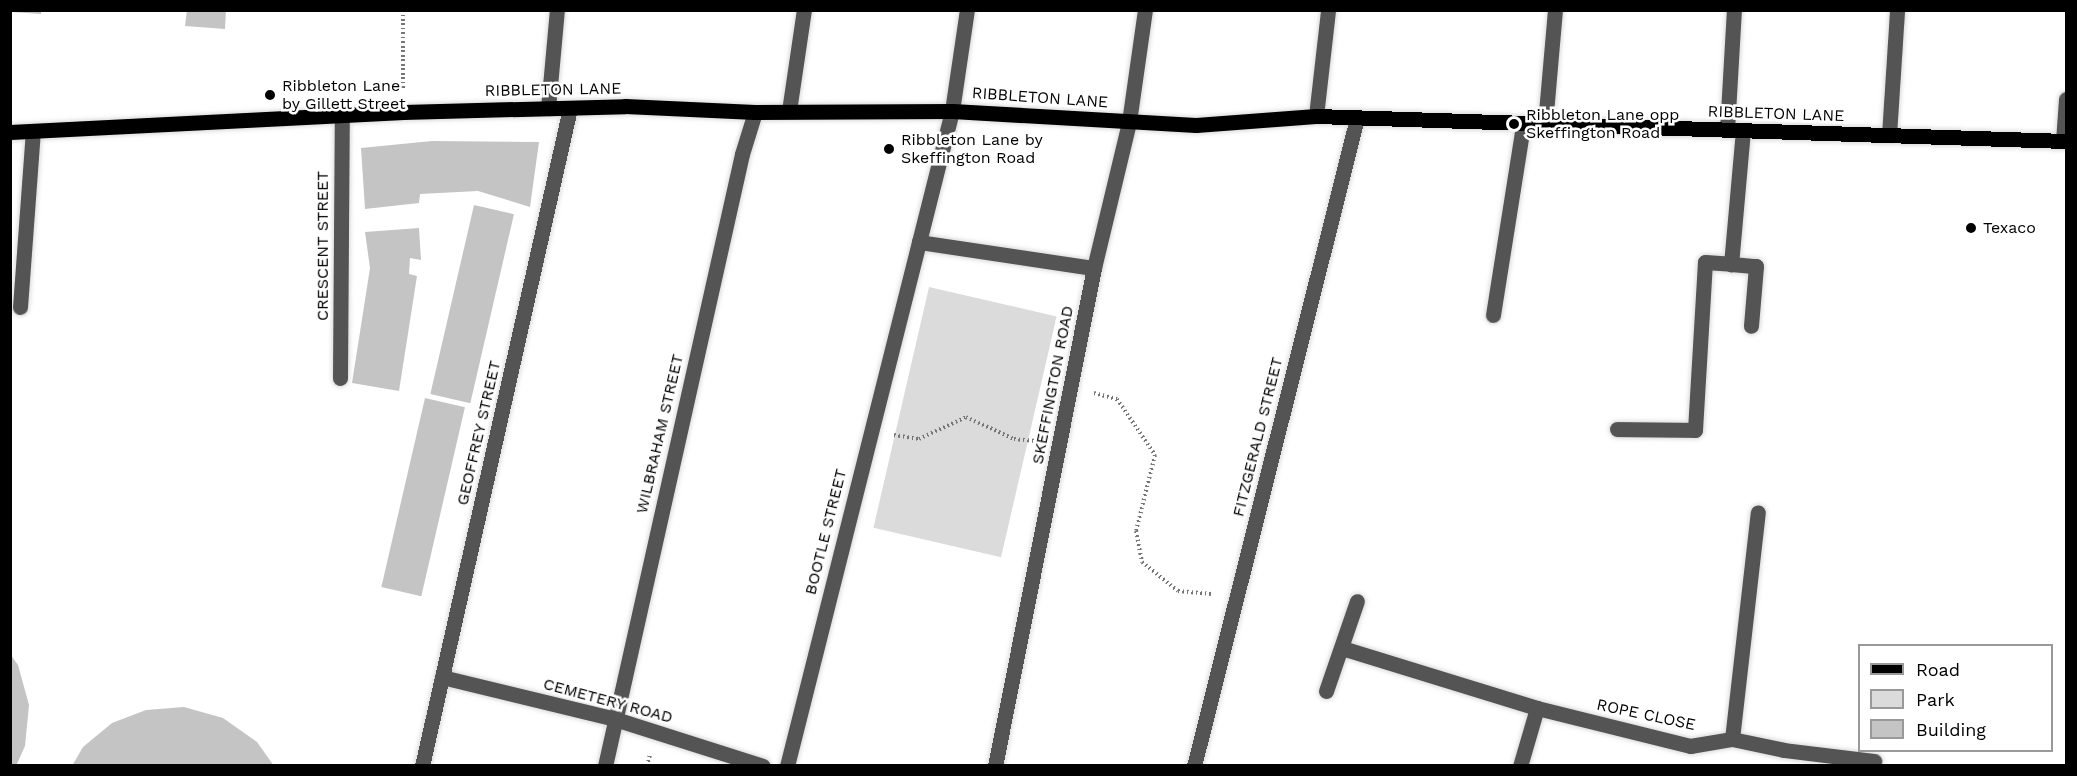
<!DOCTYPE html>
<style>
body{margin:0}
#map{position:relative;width:2077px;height:776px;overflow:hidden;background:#fff;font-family:"Work Sans",sans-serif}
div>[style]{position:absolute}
.green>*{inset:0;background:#dbdbdb;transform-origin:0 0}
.building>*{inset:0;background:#c4c4c4;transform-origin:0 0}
.path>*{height:4px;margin-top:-2px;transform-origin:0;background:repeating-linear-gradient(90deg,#767676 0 1.5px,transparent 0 4.5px)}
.roads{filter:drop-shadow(0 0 2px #dbdbdb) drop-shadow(0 0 2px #dbdbdb)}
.minor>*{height:15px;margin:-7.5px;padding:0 7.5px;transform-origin:7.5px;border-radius:7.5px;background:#545454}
.major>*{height:15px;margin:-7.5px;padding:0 7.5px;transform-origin:7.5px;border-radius:7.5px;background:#000}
.dots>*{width:16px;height:16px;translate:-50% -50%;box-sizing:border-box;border:3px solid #fff;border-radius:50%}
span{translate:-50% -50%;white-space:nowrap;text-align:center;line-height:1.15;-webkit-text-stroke:5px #fff;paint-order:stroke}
.poi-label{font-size:16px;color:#000}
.left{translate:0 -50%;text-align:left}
.street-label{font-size:16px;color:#000}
.frame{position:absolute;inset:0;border:12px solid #000;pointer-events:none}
.legend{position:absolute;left:1858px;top:644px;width:195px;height:108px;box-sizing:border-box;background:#fff;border:2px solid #999;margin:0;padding:8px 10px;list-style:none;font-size:18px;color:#000}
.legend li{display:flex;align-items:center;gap:12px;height:30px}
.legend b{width:30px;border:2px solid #999}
</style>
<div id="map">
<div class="green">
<div style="left:929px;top:287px;width:131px;height:247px;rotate:13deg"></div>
</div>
<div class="building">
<div style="clip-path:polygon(12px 10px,41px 10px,41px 14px,12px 12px)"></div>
<div style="clip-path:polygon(187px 10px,226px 10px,225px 29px,185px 26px)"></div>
<div style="clip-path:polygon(432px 141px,539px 142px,530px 207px,478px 191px,420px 194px,419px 203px,365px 209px,361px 148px)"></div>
<div style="left:474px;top:205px;width:41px;height:194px;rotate:13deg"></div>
<div style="clip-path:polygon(419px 228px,421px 260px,410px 258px,409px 274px,417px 276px,399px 391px,352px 383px,370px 268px,365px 232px)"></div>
<div style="left:425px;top:398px;width:41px;height:194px;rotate:13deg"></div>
<div style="clip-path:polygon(10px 654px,18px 665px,29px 705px,25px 746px,16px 766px,10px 766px)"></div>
<div style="clip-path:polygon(184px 707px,223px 718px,257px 742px,274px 766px,72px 766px,83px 747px,112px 723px,146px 710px)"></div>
</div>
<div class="path">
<div style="left:403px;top:10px;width:78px;rotate:90deg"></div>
<div style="left:1094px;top:393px;width:24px;rotate:15deg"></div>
<div style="left:1117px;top:399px;width:68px;rotate:55.8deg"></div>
<div style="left:1155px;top:455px;width:78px;rotate:104deg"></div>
<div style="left:1136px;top:531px;width:32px;rotate:79deg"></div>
<div style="left:1142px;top:562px;width:46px;rotate:38.9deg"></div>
<div style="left:1178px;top:591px;width:34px;rotate:5deg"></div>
<div style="left:894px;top:435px;width:25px;rotate:9deg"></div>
<div style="left:919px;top:439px;width:52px;rotate:-25.1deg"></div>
<div style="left:966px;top:417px;width:53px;rotate:24.6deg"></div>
<div style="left:1014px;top:439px;width:22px;rotate:5deg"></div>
<div style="left:647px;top:766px;width:11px;rotate:-75deg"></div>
</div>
<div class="roads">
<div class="minor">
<div style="left:548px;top:108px;width:98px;rotate:-84.8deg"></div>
<div style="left:789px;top:111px;width:102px;rotate:-81.6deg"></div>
<div style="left:1316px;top:116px;width:107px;rotate:-83.5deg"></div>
<div style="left:1545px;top:124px;width:114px;rotate:-85deg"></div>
<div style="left:1727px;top:130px;width:120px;rotate:-86.7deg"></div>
<div style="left:1743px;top:130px;width:135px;rotate:95.1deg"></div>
<div style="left:1731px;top:264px;width:25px;rotate:5deg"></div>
<div style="left:1756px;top:266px;width:60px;rotate:94.8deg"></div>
<div style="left:1889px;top:135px;width:125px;rotate:-86.3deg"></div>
<div style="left:2063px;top:141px;width:42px;rotate:-85.9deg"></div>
<div style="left:919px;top:242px;width:177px;rotate:8.5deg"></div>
<div style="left:20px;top:307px;width:175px;rotate:-85.8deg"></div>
<div style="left:1493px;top:315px;width:192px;rotate:-81deg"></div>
<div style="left:340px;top:378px;width:263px;rotate:-89.6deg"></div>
<div style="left:1617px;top:429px;width:78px;rotate:0.7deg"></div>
<div style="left:1695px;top:430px;width:168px;rotate:-86.6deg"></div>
<div style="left:1705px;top:262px;width:26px;rotate:4deg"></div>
<div style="left:1342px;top:648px;width:204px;rotate:17.1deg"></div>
<div style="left:1537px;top:708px;width:60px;rotate:106.3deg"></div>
<div style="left:442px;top:677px;width:178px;rotate:13.6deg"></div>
<div style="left:615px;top:719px;width:155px;rotate:17.6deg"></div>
<div style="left:1326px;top:691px;width:95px;rotate:-71deg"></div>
<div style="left:1537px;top:708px;width:158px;rotate:13.9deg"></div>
<div style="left:1690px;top:746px;width:43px;rotate:-9.5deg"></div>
<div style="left:1732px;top:739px;width:228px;rotate:-83.5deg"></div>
<div style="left:1732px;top:739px;width:53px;rotate:11.9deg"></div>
<div style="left:1784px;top:750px;width:91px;rotate:7deg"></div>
<div style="left:422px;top:766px;width:674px;rotate:-77.32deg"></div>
<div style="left:605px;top:766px;width:627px;rotate:-77.38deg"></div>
<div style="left:742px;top:154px;width:44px;rotate:-72.8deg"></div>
<div style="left:787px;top:766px;width:675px;rotate:-75.86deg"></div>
<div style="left:952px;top:111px;width:102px;rotate:-81.6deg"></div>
<div style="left:995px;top:766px;width:508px;rotate:-78.76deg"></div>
<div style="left:1094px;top:268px;width:150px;rotate:-76.5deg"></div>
<div style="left:1129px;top:122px;width:113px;rotate:-81.9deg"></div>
<div style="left:1194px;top:766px;width:668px;rotate:-75.88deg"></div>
</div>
<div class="major">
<div style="left:10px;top:132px;width:394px;rotate:-2.9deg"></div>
<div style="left:403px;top:112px;width:222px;rotate:-1.5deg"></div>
<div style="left:625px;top:106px;width:130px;rotate:2.6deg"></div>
<div style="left:755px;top:112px;width:197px;rotate:-0.3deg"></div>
<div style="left:952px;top:111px;width:244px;rotate:3.3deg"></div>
<div style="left:1196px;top:125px;width:120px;rotate:-4.3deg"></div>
<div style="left:1316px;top:116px;width:750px;rotate:1.91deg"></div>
</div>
</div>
<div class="dots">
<div style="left:270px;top:95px;background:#000"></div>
<div style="left:1514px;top:124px;background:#000"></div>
<div style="left:889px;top:149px;background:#000"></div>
<div style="left:1971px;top:228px;background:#000"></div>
</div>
<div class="poi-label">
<span class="left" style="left:282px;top:95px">Ribbleton Lane<br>by Gillett Street</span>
<span class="left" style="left:1526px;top:124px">Ribbleton Lane opp<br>Skeffington Road</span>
<span class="left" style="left:901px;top:149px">Ribbleton Lane by<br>Skeffington Road</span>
<span class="left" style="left:1983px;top:228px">Texaco</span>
</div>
<div class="street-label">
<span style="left:553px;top:90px;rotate:-1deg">RIBBLETON LANE</span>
<span style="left:1040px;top:98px;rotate:4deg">RIBBLETON LANE</span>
<span style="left:1776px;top:114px;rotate:2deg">RIBBLETON LANE</span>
<span style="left:323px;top:246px;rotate:-90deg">CRESCENT STREET</span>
<span style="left:1053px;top:385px;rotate:-79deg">SKEFFINGTON ROAD</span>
<span style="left:479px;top:433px;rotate:-77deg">GEOFFREY STREET</span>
<span style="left:660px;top:434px;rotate:-77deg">WILBRAHAM STREET</span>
<span style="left:1258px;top:437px;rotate:-76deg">FITZGERALD STREET</span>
<span style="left:826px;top:532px;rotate:-76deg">BOOTLE STREET</span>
<span style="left:608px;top:701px;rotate:15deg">CEMETERY ROAD</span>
<span style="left:1646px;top:715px;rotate:12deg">ROPE CLOSE</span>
</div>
<div class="frame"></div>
<ul class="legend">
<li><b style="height:8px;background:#000"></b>Road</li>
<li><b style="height:16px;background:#dbdbdb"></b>Park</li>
<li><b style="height:16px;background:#c4c4c4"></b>Building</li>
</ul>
</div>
